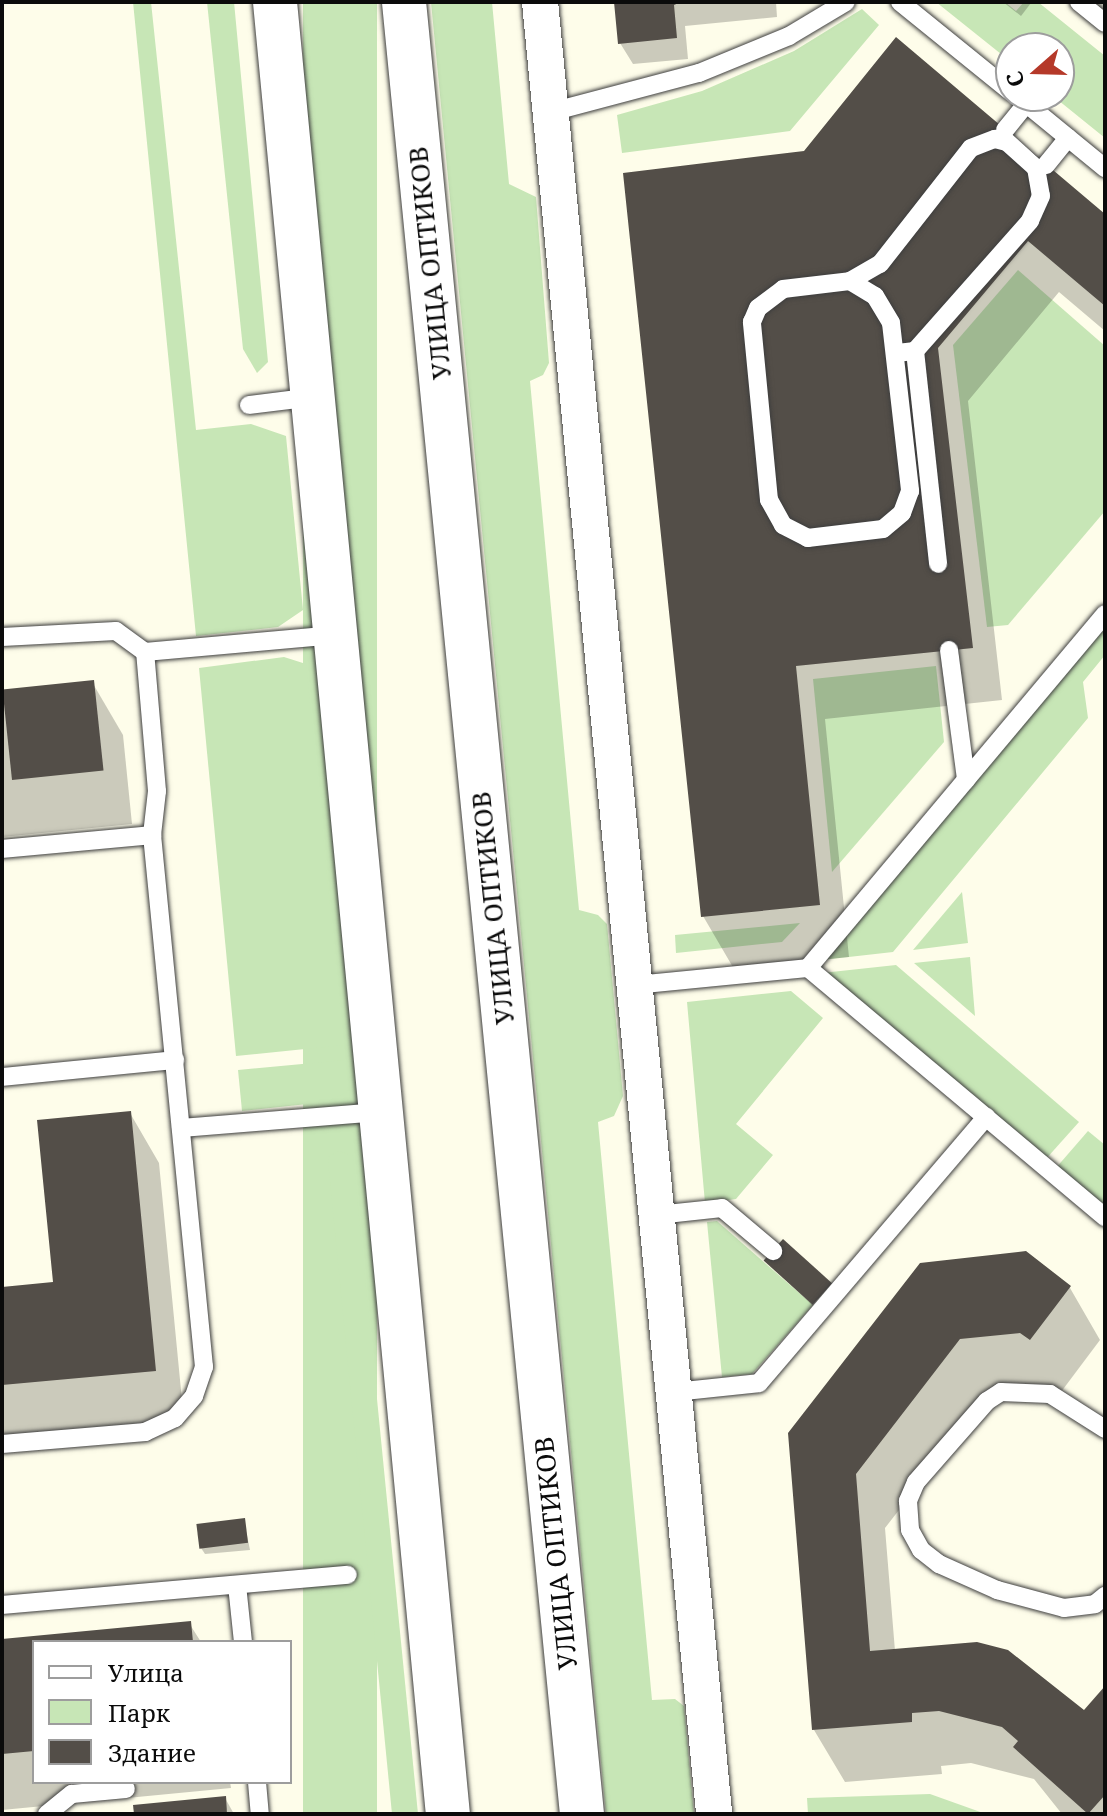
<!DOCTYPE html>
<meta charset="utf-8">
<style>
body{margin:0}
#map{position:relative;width:1107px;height:1816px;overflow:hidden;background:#fefdea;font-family:"Noto Serif",serif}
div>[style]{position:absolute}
.green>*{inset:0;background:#c7e6b6;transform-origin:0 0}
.shadow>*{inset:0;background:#0003}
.building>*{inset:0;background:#534e48;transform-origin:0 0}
.roads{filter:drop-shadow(0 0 2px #3e3e3e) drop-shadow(0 0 2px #3e3e3e)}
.service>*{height:18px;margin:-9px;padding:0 9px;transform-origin:9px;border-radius:9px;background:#fff}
.minor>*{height:36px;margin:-18px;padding:0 18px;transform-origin:18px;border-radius:18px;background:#fff}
.tertiary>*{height:44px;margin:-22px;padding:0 22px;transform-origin:22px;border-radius:22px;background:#fff}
span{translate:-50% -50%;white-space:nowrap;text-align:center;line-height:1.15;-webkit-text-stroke:8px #fff;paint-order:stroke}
.street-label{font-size:26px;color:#0b0b0b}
.frame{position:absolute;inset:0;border:4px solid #0b0b0b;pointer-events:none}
.legend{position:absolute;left:32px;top:1640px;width:260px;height:144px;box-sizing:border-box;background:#fff;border:2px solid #9d9d9d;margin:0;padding:10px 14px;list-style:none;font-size:24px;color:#0b0b0b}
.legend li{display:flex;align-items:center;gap:16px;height:40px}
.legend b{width:40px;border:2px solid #9d9d9d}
.north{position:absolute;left:995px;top:32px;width:80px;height:80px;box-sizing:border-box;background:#fff;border:2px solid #9d9d9d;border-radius:50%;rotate:250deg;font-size:22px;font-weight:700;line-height:32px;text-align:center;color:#0b0b0b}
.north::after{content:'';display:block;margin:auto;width:28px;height:36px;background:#b53929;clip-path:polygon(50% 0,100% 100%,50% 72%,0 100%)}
</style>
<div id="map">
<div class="green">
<div style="clip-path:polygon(133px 2px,151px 2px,196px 430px,251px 424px,286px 436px,303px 610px,278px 627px,196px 636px)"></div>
<div style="clip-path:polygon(207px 2px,234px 2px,268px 362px,257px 373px,243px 349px)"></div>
<div style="left:303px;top:2px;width:74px;height:1820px"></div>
<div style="clip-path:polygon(431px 2px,492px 2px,509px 184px,536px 197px,549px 363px,543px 375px,530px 381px,579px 910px,598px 915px,607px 924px,623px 1096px,614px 1116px,598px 1122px,652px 1700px,675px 1699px,684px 1706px,694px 1814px,606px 1814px)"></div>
<div style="clip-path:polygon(936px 2px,1005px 2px,1016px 11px,1024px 2px,1038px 2px,1105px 56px,1105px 138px,1053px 96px,1059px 96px,1059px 48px,1011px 48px,1011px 62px)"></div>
<div style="clip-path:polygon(862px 9px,879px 25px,790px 131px,622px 153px,617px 115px,702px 91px,794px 51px)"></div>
<div style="clip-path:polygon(1018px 270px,1105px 346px,1105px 511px,1008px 625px,987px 627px,953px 345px)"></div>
<div style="clip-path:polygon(1105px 624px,1105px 655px,1083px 682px,1088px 718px,893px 952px,822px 960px)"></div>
<div style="clip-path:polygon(284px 657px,306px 664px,344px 1045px,236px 1056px,199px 668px)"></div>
<div style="clip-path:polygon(936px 666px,944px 742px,832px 872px,813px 679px)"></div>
<div style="clip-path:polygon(962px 892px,968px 943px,913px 950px)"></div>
<div style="clip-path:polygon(800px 923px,782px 942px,676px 953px,675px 935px)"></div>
<div style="clip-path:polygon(970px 957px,975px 1016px,914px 963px)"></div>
<div style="clip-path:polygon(896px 965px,1079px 1122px,1045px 1160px,822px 973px)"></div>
<div style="clip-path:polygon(791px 991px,823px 1018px,736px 1124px,773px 1155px,736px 1199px,705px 1203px,687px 1002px)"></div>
<div style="clip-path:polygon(345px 1060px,348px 1092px,326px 1102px,242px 1111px,238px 1070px)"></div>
<div style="clip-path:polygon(1088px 1131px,1105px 1145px,1105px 1210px,1055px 1169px)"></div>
<div style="clip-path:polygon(339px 1151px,353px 1156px,418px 1814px,392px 1814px,329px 1171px,328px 1157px)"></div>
<div style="clip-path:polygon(717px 1221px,813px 1305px,752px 1374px,722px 1377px,707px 1222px)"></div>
<div style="clip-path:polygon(930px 1794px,986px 1814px,808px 1814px,807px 1798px)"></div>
</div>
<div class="shadow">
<div style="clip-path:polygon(616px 2px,776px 2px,777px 17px,685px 26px,688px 59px,633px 64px,620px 43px)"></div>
<div style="clip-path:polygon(1003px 2px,1031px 2px,1031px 3px,1021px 16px)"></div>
<div style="clip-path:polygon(1090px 2px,1105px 2px,1105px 14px)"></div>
<div style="clip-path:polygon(625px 175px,1105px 217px,1105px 331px,1059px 292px,968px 401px,1002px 700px,825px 719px,849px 957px,734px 969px,703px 916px)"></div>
<div style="clip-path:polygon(92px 682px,123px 735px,132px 824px,2px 837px,2px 691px)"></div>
<div style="clip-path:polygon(130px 1113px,159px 1163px,184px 1421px,2px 1438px,2px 1289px,55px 1284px)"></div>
<div style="clip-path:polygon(1026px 1253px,1070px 1288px,1100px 1340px,1061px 1392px,1052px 1385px,991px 1392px,885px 1528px,895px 1651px,1084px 1713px,1105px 1689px,1105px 1814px,1062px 1814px,1034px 1779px,971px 1763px,941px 1766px,942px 1774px,845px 1782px,814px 1730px,790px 1434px)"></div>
<div style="clip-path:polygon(766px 1261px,831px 1284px,834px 1291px,817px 1310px)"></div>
<div style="clip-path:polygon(244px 1520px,250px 1550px,205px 1554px,201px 1548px)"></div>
<div style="clip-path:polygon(189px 1623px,201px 1642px,34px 1642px,34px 1782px,230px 1782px,231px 1788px,2px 1810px,2px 1640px)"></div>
<div style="clip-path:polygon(225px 1798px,234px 1814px,136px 1814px)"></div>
</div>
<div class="building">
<div style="clip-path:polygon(614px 2px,681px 2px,674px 5px,677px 38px,618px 44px)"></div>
<div style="clip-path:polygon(896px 37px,1105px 214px,1105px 306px,1028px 241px,938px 348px,973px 648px,796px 666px,820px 905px,701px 917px,623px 173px,804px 151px)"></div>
<div style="left:94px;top:680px;width:91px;height:92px;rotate:84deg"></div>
<div style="clip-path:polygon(131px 1111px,156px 1371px,2px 1385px,2px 1287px,53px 1282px,37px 1120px)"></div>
<div style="left:783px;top:1239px;width:66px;height:29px;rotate:42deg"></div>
<div style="clip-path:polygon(1026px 1251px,1071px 1286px,1030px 1340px,1020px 1333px,960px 1339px,856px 1474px,870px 1651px,977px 1642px,1008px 1650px,1084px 1710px,1105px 1686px,1105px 1795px,1088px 1814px,1013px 1747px,1018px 1741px,1002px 1727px,939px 1711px,912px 1713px,912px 1722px,812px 1730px,788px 1433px,920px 1263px)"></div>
<div style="left:245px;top:1518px;width:25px;height:49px;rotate:83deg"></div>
<div style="clip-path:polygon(191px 1621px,193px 1642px,34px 1642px,34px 1751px,2px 1754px,2px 1639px)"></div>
<div style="clip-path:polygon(226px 1796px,227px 1814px,134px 1814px,133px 1805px)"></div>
</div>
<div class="roads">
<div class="service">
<div style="left:900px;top:2px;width:143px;rotate:39deg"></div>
<div style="left:1079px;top:2px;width:33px;rotate:39deg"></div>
<div style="left:1017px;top:96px;width:114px;rotate:39.3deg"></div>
<div style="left:551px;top:112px;width:153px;rotate:-14.8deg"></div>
<div style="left:699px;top:73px;width:97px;rotate:-22.3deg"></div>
<div style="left:789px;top:36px;width:66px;rotate:-30.8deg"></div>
<div style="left:1005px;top:130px;width:33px;rotate:-51deg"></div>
<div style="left:1046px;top:165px;width:35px;rotate:-51deg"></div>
<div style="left:850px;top:281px;width:29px;rotate:31deg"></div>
<div style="left:875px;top:296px;width:31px;rotate:59deg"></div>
<div style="left:891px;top:323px;width:169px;rotate:83.5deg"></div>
<div style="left:910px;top:491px;width:23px;rotate:110deg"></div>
<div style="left:902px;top:513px;width:25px;rotate:140deg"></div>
<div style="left:883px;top:529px;width:76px;rotate:173.2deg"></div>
<div style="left:808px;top:538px;width:28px;rotate:-153deg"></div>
<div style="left:783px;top:525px;width:29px;rotate:-119deg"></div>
<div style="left:769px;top:500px;width:179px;rotate:-95.5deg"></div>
<div style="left:752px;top:322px;width:15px;rotate:-67deg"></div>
<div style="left:758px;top:308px;width:31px;rotate:-37deg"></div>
<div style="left:783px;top:289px;width:67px;rotate:-6.8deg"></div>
<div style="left:850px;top:281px;width:34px;rotate:-30deg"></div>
<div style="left:880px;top:264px;width:147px;rotate:-51.9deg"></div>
<div style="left:971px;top:148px;width:26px;rotate:-21deg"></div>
<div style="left:995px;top:139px;width:12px;rotate:14deg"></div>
<div style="left:1007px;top:142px;width:39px;rotate:42deg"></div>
<div style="left:1036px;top:168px;width:28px;rotate:80deg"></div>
<div style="left:1041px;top:196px;width:27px;rotate:114deg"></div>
<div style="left:1030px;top:221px;width:174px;rotate:131.5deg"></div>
<div style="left:915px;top:351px;width:20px;rotate:174deg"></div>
<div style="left:915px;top:351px;width:214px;rotate:83.8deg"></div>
<div style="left:249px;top:405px;width:64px;rotate:-7.1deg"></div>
<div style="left:2px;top:637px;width:114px;rotate:-3deg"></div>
<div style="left:116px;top:631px;width:36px;rotate:36deg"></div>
<div style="left:145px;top:652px;width:191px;rotate:-5.1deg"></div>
<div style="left:949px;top:650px;width:131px;rotate:82.5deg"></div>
<div style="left:2px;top:849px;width:151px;rotate:-5.3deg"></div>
<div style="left:808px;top:968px;width:388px;rotate:40deg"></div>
<div style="left:635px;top:985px;width:174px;rotate:-5.6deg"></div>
<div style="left:808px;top:968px;width:462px;rotate:-50deg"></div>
<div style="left:2px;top:1077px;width:174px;rotate:-5.6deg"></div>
<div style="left:181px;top:1128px;width:202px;rotate:-4.6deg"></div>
<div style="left:657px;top:1215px;width:65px;rotate:-6.1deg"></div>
<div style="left:722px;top:1208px;width:67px;rotate:40.1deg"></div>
<div style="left:674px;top:1392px;width:85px;rotate:-6deg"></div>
<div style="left:759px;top:1383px;width:350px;rotate:-49.5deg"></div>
<div style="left:1105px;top:1429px;width:65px;rotate:-147.5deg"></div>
<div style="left:1050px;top:1394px;width:49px;rotate:-177.7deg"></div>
<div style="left:1001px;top:1392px;width:17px;rotate:147deg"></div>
<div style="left:987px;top:1401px;width:108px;rotate:131.2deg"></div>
<div style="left:916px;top:1482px;width:21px;rotate:113deg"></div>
<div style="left:908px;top:1501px;width:29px;rotate:86deg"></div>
<div style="left:910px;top:1530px;width:23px;rotate:61deg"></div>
<div style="left:921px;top:1550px;width:23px;rotate:38deg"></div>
<div style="left:939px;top:1564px;width:64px;rotate:24.1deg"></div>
<div style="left:997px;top:1590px;width:69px;rotate:15deg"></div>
<div style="left:1064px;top:1608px;width:31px;rotate:-7deg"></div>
<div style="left:1095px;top:1604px;width:13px;rotate:-39deg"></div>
<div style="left:2px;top:1444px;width:144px;rotate:-4.8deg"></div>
<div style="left:145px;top:1432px;width:33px;rotate:-25deg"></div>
<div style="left:175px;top:1418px;width:29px;rotate:-49deg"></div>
<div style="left:194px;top:1396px;width:31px;rotate:-71deg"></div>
<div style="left:204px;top:1367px;width:535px;rotate:-95.58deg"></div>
<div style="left:152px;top:835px;width:44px;rotate:-83.5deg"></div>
<div style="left:157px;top:791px;width:140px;rotate:-94.9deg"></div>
<div style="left:237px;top:1585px;width:57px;rotate:84deg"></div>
<div style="left:2px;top:1605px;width:347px;rotate:-5deg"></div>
<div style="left:257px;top:1782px;width:32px;rotate:85deg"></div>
<div style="left:47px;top:1814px;width:32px;rotate:-39deg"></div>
<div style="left:72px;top:1794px;width:54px;rotate:-5.3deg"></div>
</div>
<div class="minor">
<div style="left:540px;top:2px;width:1820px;rotate:84.51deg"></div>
</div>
<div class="tertiary">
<div style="left:275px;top:2px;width:1820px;rotate:84.55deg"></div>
<div style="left:404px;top:2px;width:1821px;rotate:84.39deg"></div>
</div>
</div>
<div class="street-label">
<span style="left:430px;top:263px;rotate:-96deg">УЛИЦА ОПТИКОВ</span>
<span style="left:493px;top:908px;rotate:-96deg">УЛИЦА ОПТИКОВ</span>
<span style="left:556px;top:1553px;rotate:-96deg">УЛИЦА ОПТИКОВ</span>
</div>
<div class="frame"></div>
<ul class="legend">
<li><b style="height:10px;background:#fff"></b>Улица</li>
<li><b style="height:22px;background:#c7e6b6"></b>Парк</li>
<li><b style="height:22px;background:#534e48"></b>Здание</li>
</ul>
<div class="north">С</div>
</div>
